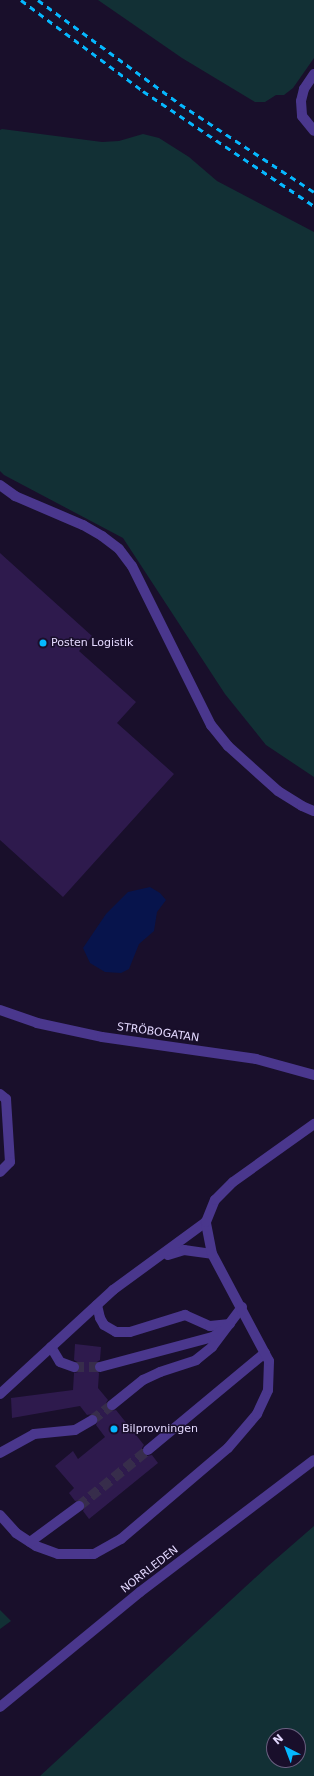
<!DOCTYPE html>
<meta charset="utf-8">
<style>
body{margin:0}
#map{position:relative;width:314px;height:1776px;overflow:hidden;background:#190f2b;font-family:"DejaVu Sans",sans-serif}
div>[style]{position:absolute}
.green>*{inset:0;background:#123035}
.water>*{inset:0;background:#07144c}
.building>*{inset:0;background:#2e1a4d}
.minor-tunnel>*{height:10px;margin-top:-5px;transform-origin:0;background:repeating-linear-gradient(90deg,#372d4b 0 10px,transparent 0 15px)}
.minor>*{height:10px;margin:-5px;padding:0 5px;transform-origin:5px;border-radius:5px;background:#4a378d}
.rail>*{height:3px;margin-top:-1.5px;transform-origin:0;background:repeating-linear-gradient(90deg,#05b8ff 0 6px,transparent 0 11px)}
.dots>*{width:11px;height:11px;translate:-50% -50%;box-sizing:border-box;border:2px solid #190f2b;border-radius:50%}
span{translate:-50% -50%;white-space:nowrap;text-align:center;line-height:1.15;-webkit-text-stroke:3px #190f2b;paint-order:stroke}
.poi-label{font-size:11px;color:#e4d9ff}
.left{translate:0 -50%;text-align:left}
.street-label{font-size:11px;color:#e4d9ff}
.north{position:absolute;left:266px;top:1728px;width:40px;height:40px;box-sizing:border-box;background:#190f2b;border:1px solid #6a6080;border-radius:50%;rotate:318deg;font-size:11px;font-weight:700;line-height:16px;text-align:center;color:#e4d9ff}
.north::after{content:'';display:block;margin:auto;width:14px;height:18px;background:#05b8ff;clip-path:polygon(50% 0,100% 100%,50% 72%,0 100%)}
</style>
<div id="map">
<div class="green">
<div style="clip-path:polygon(98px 0,314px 0,314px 58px,293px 88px,284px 95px,276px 95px,265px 102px,255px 102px,182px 58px)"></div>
<div style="clip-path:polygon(2px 129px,102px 142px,119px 141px,143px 134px,159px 138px,189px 157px,217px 181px,314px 232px,314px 777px,266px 745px,225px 694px,123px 538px,4px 475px,0 471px,0 130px)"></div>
<div style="clip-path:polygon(evenodd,314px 1526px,314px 1776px,40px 1776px,268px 1566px,314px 1526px,274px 1736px,298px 1736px,298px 1760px,274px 1760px,274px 1736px)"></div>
<div style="clip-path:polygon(0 1610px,11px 1621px,0 1629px)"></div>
</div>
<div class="water">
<div style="clip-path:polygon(150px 887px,160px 893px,166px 900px,157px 912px,154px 931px,139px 944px,129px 969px,121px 973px,105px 972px,90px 963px,83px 948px,106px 914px,128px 892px)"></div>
</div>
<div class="building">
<div style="clip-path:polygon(0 553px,92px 636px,79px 651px,136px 702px,117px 723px,174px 774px,63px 897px,0 840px)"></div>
<div style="clip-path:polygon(75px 1344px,101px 1347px,100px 1360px,95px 1363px,94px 1368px,99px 1373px,98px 1388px,108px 1400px,106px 1403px,107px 1409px,110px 1411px,116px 1410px,144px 1445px,142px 1448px,143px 1454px,146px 1456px,152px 1455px,158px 1463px,89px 1519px,83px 1511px,85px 1506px,84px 1502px,81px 1500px,75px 1501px,69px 1493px,74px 1488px,55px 1466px,73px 1451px,78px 1459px,105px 1437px,96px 1425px,98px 1420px,97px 1416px,92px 1414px,87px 1415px,80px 1406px,12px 1418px,11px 1398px,73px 1390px,74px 1373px,78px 1372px,80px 1366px,79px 1363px,74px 1360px)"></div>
</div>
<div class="minor-tunnel">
<div style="left:74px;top:1367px;width:26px"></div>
<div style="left:92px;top:1420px;width:25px;rotate:-37deg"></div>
<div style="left:79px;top:1506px;width:89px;rotate:-39.1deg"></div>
</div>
<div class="minor">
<div style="left:314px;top:74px;width:18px;rotate:124deg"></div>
<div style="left:304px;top:89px;width:12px;rotate:104deg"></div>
<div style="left:301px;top:101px;width:15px;rotate:86deg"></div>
<div style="left:302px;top:116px;width:19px;rotate:51deg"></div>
<div style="left:0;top:485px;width:19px;rotate:36deg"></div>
<div style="left:15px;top:496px;width:74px;rotate:23.1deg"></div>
<div style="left:83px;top:525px;width:22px;rotate:30deg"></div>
<div style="left:102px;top:536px;width:21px;rotate:37deg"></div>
<div style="left:119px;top:549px;width:21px;rotate:53deg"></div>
<div style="left:132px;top:566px;width:178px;rotate:63.6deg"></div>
<div style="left:211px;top:725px;width:27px;rotate:51deg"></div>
<div style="left:228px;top:746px;width:67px;rotate:42deg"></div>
<div style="left:278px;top:791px;width:28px;rotate:32deg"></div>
<div style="left:302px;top:806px;width:13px;rotate:23deg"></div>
<div style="left:0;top:1010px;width:39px;rotate:19deg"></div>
<div style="left:37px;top:1023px;width:66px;rotate:12.2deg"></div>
<div style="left:102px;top:1037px;width:156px;rotate:8.1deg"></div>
<div style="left:256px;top:1059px;width:60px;rotate:15.4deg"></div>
<div style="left:0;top:1094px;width:8px;rotate:40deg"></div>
<div style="left:6px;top:1099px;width:63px;rotate:86.4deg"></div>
<div style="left:10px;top:1162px;width:14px;rotate:135deg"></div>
<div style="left:168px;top:1255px;width:17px;rotate:-17deg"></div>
<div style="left:184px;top:1250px;width:28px;rotate:8deg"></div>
<div style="left:97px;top:1305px;width:13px;rotate:77deg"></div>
<div style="left:100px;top:1318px;width:8px;rotate:60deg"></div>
<div style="left:104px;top:1325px;width:14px;rotate:30deg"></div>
<div style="left:116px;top:1332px;width:14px"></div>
<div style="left:130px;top:1332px;width:58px;rotate:-17.2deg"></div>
<div style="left:185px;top:1315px;width:27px;rotate:24deg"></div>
<div style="left:210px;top:1326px;width:20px;rotate:-6deg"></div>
<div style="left:51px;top:1347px;width:17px;rotate:59deg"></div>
<div style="left:60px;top:1362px;width:15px;rotate:20deg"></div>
<div style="left:100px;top:1367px;width:117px;rotate:-14.9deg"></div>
<div style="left:213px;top:1337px;width:10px;rotate:-37deg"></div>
<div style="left:0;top:1394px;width:154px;rotate:-42.6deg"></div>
<div style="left:113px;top:1290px;width:115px;rotate:-36.2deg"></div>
<div style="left:112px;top:1405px;width:40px;rotate:-39deg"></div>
<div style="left:143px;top:1380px;width:19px;rotate:-25deg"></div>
<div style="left:160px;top:1372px;width:38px;rotate:-18deg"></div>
<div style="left:196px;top:1360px;width:21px;rotate:-39deg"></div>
<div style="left:212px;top:1347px;width:50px;rotate:-53.1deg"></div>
<div style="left:148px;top:1450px;width:152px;rotate:-39.7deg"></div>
<div style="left:0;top:1453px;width:39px;rotate:-29deg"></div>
<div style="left:34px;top:1434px;width:41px;rotate:-5.6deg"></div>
<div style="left:75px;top:1430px;width:20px;rotate:-30deg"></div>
<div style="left:0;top:1515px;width:24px;rotate:48deg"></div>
<div style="left:16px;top:1533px;width:24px;rotate:33deg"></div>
<div style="left:36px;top:1546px;width:23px;rotate:20deg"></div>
<div style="left:58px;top:1554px;width:36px"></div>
<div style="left:94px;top:1554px;width:31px;rotate:-29deg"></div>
<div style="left:121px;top:1539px;width:140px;rotate:-40.4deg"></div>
<div style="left:228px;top:1448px;width:45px;rotate:-49.5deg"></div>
<div style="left:257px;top:1414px;width:26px;rotate:-65deg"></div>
<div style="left:268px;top:1390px;width:29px;rotate:-88deg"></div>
<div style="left:269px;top:1361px;width:121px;rotate:-118deg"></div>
<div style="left:212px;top:1254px;width:33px;rotate:-101deg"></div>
<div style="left:206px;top:1222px;width:24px;rotate:-68deg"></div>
<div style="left:215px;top:1200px;width:25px;rotate:-45deg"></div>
<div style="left:233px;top:1182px;width:100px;rotate:-35.6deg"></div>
<div style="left:30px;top:1542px;width:61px;rotate:-36.3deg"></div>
<div style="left:0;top:1707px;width:181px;rotate:-39.4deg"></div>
<div style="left:140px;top:1592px;width:218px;rotate:-37.2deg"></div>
</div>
<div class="rail">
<div style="left:21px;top:0;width:152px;rotate:36.7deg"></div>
<div style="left:143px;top:91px;width:206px;rotate:33.9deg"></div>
<div style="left:38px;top:0;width:176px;rotate:36.2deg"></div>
<div style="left:180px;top:104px;width:160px;rotate:33.3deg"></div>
</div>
<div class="dots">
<div style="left:43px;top:643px;background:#05b8ff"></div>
<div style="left:114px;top:1429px;background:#05b8ff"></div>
</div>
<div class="poi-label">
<span class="left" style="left:51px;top:643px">Posten Logistik</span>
<span class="left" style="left:122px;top:1429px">Bilprovningen</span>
</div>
<div class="street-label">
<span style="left:158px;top:1033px;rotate:8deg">STRÖBOGATAN</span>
<span style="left:150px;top:1570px;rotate:-38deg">NORRLEDEN</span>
</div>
<div class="north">N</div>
</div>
